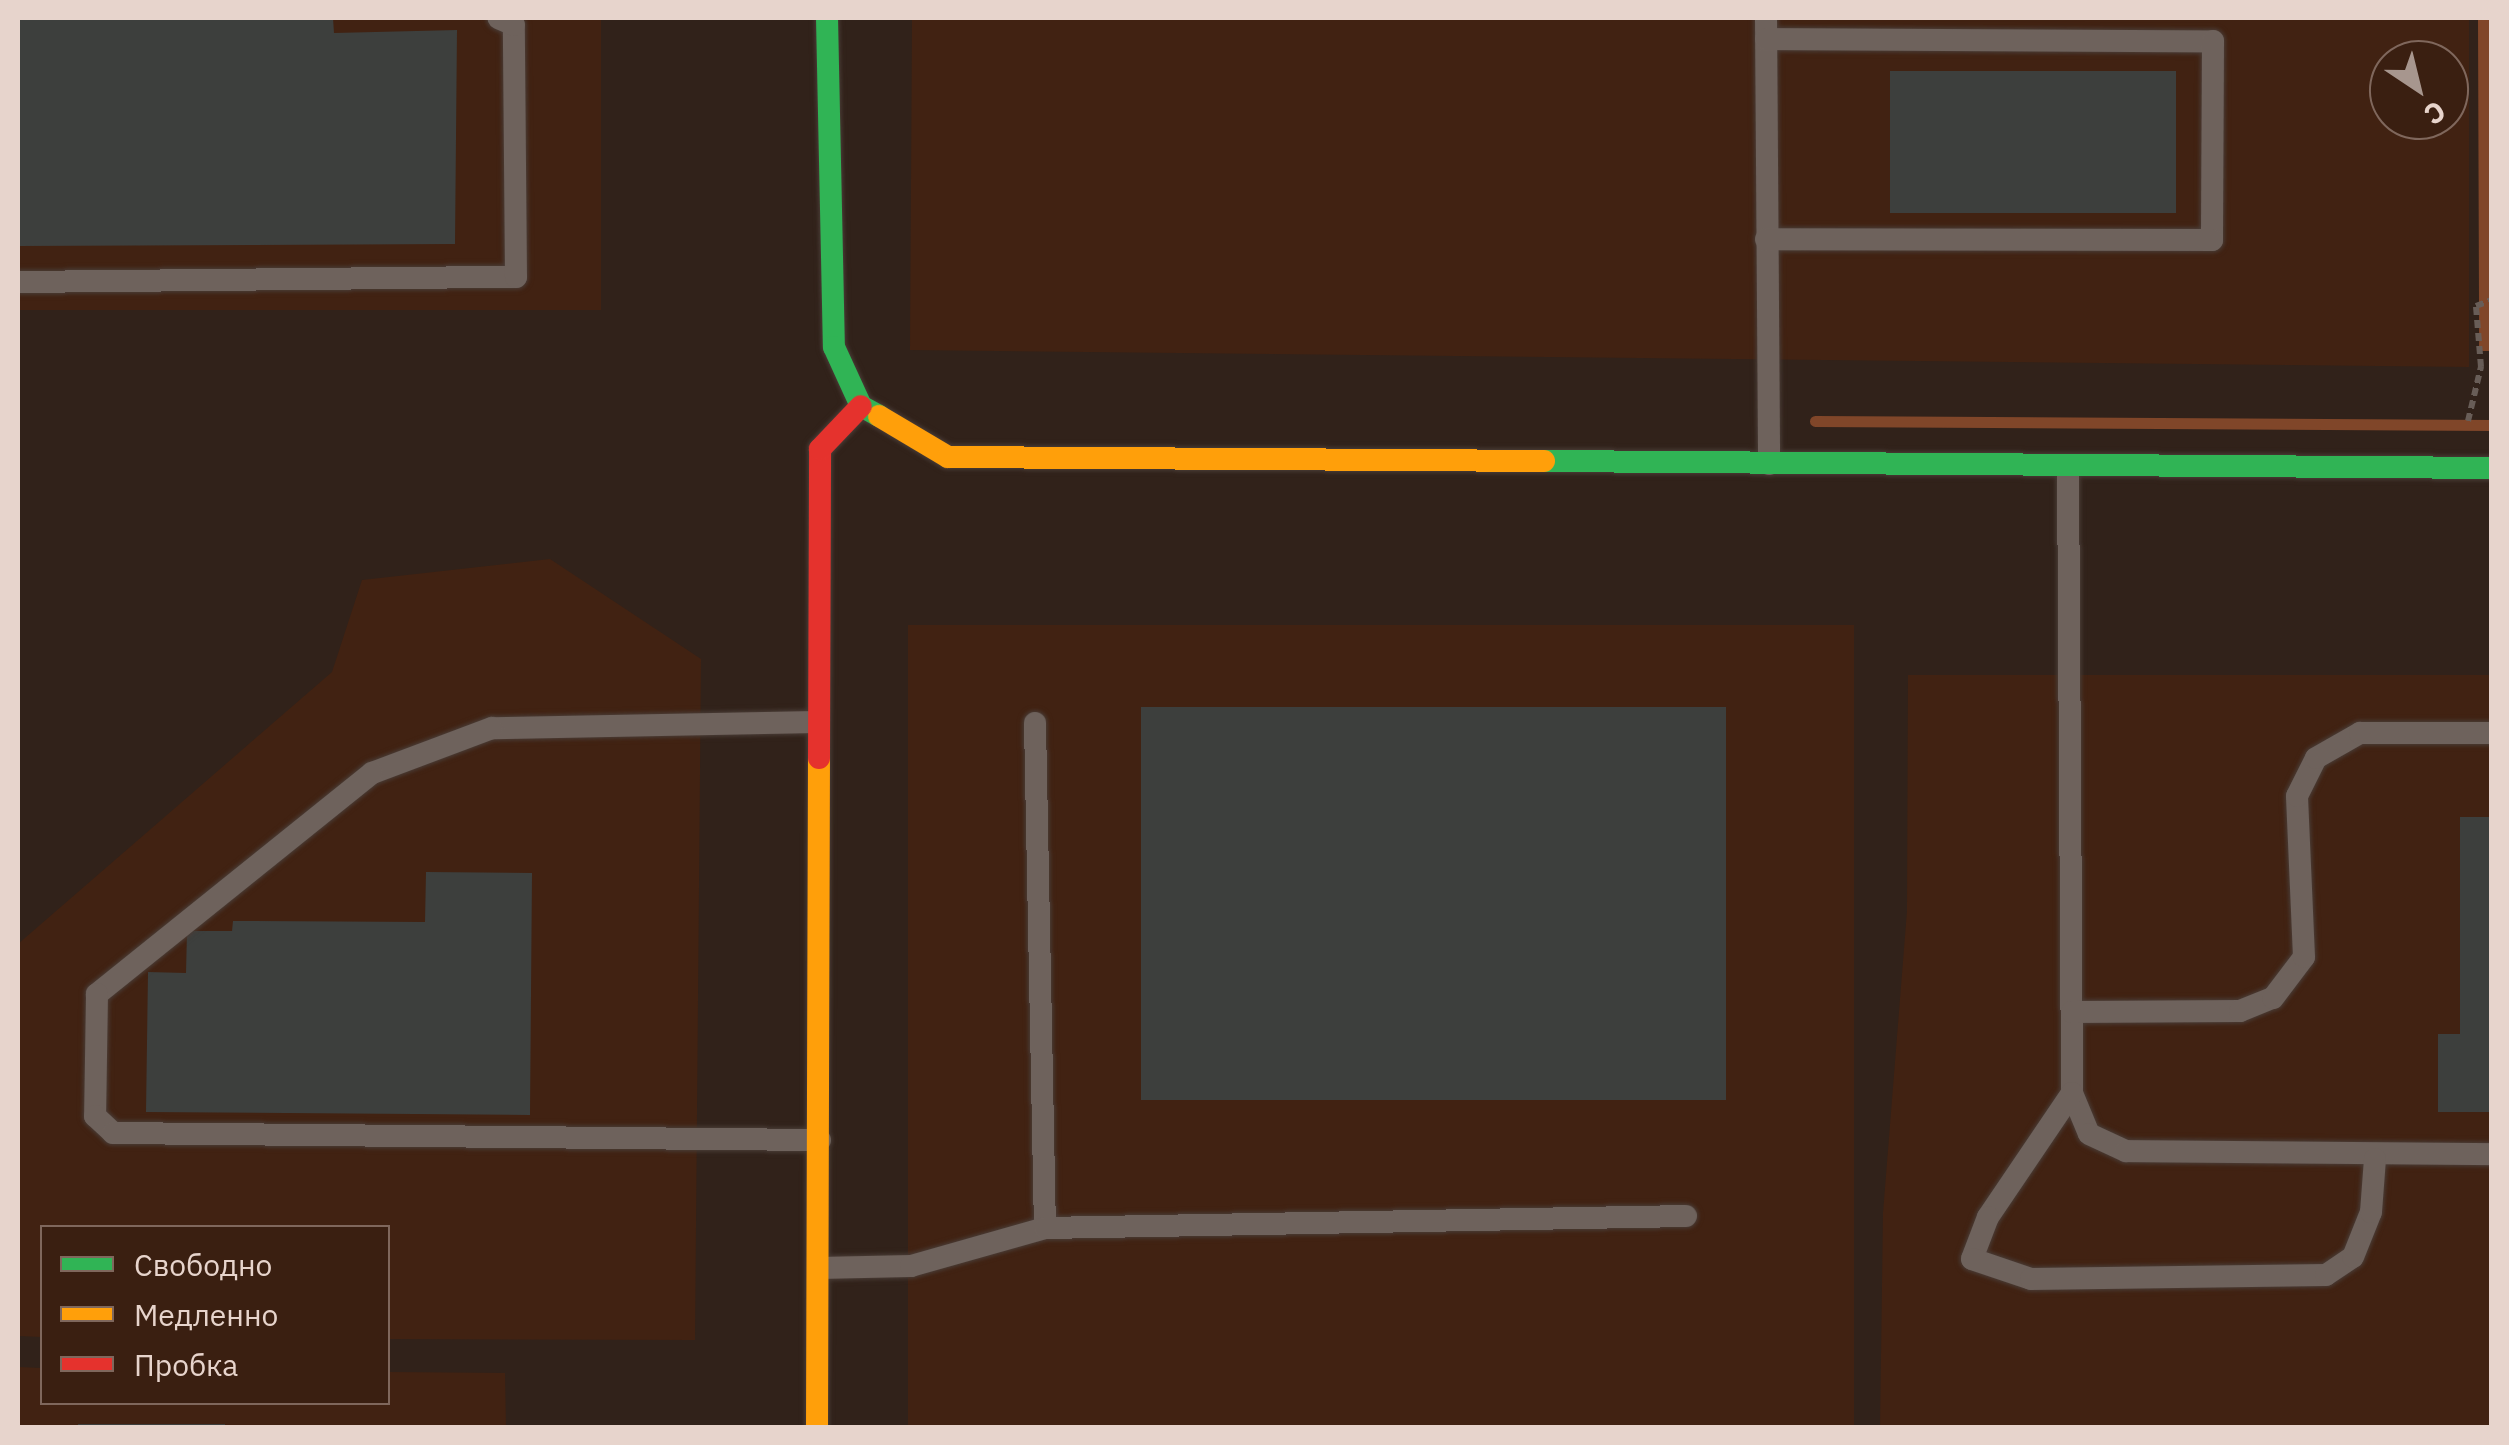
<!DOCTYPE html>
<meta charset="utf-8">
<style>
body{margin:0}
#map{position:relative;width:2509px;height:1445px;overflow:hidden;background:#31221a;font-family:"IBM Plex Sans",sans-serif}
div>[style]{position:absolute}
.built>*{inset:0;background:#412212;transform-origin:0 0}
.stream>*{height:11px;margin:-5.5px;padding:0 5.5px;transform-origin:5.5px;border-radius:5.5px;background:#804629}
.building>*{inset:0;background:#3d3f3d;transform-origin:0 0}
.path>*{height:6px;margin-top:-3px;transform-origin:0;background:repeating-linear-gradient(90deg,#685d57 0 8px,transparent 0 13px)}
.roads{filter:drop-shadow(0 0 2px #493c36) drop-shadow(0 0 2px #493c36)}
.lane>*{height:22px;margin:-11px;padding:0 11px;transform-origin:11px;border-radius:11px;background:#6e625c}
.fast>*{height:22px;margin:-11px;padding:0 11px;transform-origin:11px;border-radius:11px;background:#30b455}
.slow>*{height:22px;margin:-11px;padding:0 11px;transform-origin:11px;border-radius:11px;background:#ff9f0a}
.jam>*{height:22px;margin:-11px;padding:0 11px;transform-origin:11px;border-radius:11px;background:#e5322d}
span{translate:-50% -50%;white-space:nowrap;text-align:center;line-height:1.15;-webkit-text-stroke:9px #3a1f11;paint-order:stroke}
.frame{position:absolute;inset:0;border:20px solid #e7d4cc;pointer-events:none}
.legend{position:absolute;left:40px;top:1225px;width:350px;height:180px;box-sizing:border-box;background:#3a1f11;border:2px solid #7f675c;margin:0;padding:12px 18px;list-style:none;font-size:30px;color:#e7d4cc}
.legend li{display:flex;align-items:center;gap:20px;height:50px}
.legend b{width:50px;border:2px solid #7f675c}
.north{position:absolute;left:2369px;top:40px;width:100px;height:100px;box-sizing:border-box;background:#3a1f11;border:2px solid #7f675c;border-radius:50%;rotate:145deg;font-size:28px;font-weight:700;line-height:40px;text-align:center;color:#e7d4cc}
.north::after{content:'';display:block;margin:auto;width:35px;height:45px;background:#a7968e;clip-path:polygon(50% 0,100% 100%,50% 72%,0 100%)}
</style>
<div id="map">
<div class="built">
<div style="left:18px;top:18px;width:583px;height:292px"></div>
<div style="clip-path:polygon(evenodd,912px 18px,2469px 18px,2469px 367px,910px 350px,912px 18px,2389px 60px,2449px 60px,2449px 120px,2389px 120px,2389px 60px)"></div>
<div style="clip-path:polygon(550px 559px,701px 659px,695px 1340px,388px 1339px,388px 1228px,42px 1228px,42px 1337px,18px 1336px,18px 944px,332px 672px,362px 580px)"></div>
<div style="left:1854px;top:625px;width:802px;height:946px;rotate:90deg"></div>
<div style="clip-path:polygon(1908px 675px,2491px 675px,2491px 1427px,1880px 1428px,1883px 1213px,1907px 911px)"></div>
<div style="clip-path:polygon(18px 1367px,42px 1368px,42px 1402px,388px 1402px,388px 1372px,505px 1373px,506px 1427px,18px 1427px)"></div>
</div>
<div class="stream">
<div style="left:2483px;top:18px;width:327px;rotate:89.8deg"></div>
<div style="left:2484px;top:345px;width:8px"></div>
<div style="left:1815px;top:421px;width:677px;rotate:0.34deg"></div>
</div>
<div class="building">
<div style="clip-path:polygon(18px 18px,333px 18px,334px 33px,457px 30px,455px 244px,18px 246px)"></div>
<div style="left:2176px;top:71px;width:142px;height:286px;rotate:90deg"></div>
<div style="left:1141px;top:707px;width:585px;height:393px"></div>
<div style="clip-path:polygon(2460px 817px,2492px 817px,2492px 1112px,2438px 1112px,2438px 1034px,2460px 1034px)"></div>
<div style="clip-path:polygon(426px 872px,532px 873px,530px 1115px,146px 1112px,148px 972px,186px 973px,187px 931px,232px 931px,233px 921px,425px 922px)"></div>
<div style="left:78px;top:1424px;width:147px;height:4px"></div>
</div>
<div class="path">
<div style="left:2468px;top:421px;width:56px;rotate:-76.5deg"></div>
<div style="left:2481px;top:367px;width:61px;rotate:-94.7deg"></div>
<div style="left:2476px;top:306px;width:17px;rotate:-21deg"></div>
</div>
<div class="roads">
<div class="lane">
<div style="left:1766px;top:18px;width:446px;rotate:89.6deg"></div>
<div style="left:1766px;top:39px;width:447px;rotate:0.3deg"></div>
<div style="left:2213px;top:41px;width:199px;rotate:90.3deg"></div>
<div style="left:2212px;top:240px;width:446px;rotate:-179.9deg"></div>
<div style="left:18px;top:282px;width:498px;rotate:-0.6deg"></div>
<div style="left:516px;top:277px;width:252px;rotate:-90.5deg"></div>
<div style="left:514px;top:25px;width:17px;rotate:-156deg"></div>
<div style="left:2068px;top:466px;width:627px;rotate:89.63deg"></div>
<div style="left:2072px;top:1093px;width:44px;rotate:67.5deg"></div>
<div style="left:2089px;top:1134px;width:41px;rotate:24.7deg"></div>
<div style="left:2126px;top:1151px;width:366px;rotate:0.5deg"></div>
<div style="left:818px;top:722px;width:326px;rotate:178.9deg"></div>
<div style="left:492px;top:728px;width:128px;rotate:159.4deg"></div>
<div style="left:372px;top:773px;width:353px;rotate:141.2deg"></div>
<div style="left:97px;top:994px;width:122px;rotate:90.9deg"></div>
<div style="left:95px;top:1116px;width:25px;rotate:43deg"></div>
<div style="left:113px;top:1133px;width:707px;rotate:0.57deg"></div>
<div style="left:1035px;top:723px;width:505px;rotate:88.87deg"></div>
<div style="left:2072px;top:1012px;width:168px;rotate:-0.3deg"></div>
<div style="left:2240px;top:1011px;width:35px;rotate:-22deg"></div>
<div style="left:2273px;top:998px;width:51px;rotate:-52.9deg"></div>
<div style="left:2304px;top:957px;width:161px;rotate:-92.5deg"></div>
<div style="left:2297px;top:796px;width:42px;rotate:-63.4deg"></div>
<div style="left:2316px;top:758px;width:51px;rotate:-29.6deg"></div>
<div style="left:2360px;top:733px;width:132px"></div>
<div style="left:2072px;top:1093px;width:150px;rotate:124.1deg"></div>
<div style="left:1988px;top:1217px;width:45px;rotate:110.9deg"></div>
<div style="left:1972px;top:1259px;width:62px;rotate:18.7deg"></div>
<div style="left:2031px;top:1279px;width:295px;rotate:-0.8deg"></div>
<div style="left:2326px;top:1275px;width:32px;rotate:-34deg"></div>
<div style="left:2353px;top:1257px;width:48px;rotate:-68.2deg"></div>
<div style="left:2371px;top:1212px;width:53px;rotate:-85.7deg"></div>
<div style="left:819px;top:1268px;width:92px;rotate:-1.2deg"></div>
<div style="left:911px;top:1266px;width:139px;rotate:-15.8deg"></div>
<div style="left:1045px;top:1228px;width:641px;rotate:-1.07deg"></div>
</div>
<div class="fast">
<div style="left:827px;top:18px;width:329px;rotate:88.8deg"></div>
<div style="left:834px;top:347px;width:65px;rotate:65.4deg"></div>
<div style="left:861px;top:406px;width:21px;rotate:29deg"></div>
<div style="left:1544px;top:461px;width:948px;rotate:0.42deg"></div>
</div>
<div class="slow">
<div style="left:879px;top:416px;width:80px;rotate:30.7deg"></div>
<div style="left:948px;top:457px;width:596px;rotate:0.38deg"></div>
<div style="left:817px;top:1428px;width:670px;rotate:-89.83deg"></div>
</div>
<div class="jam">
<div style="left:819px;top:758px;width:309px;rotate:-89.8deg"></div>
<div style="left:820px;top:449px;width:59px;rotate:-46.4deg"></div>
</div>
</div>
<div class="frame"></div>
<ul class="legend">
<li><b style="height:12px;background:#30b455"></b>Свободно</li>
<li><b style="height:12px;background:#ff9f0a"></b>Медленно</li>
<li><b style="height:12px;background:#e5322d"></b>Пробка</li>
</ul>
<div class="north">С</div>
</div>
